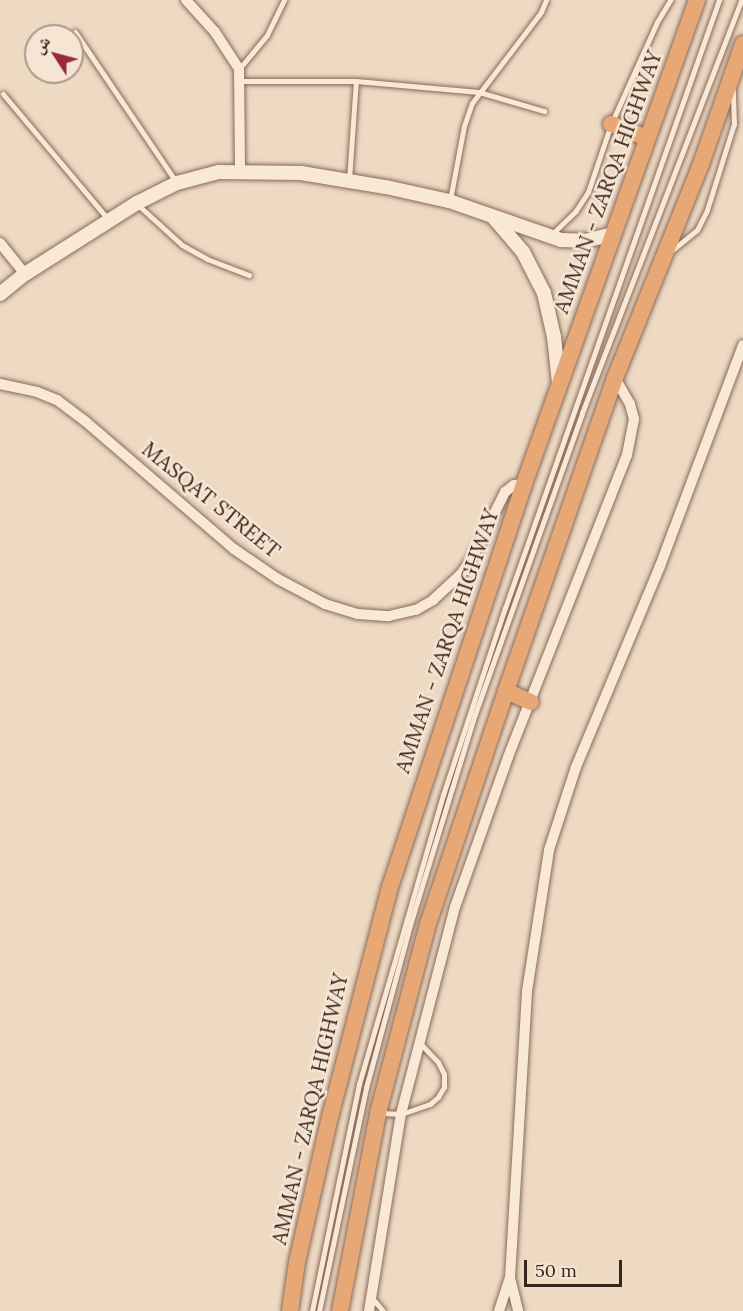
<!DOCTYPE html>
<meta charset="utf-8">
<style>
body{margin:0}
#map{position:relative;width:743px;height:1311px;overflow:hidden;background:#eed9c3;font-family:Lora,"Noto Naskh Arabic",serif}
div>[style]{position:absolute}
.roads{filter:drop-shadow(0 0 2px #886a59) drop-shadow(0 0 2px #886a59)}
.service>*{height:5px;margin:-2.5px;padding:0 2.5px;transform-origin:2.5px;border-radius:2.5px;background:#f9e8d6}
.minor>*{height:10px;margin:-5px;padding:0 5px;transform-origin:5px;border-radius:5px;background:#f9e8d6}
.tertiary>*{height:14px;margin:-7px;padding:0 7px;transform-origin:7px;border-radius:7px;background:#f9e8d6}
.trunk>*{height:16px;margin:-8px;padding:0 8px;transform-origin:8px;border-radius:8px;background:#e8a876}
span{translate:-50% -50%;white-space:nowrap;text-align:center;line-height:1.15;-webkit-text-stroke:5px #f5e5d2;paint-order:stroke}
.street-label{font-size:21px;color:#38261e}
.north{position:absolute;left:24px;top:24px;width:60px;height:60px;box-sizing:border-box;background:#f5e5d2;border:2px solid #a9998a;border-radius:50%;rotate:306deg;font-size:16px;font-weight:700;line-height:24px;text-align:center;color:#38261e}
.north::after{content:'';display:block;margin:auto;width:21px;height:27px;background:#97293e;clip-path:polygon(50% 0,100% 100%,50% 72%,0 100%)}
.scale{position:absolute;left:524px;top:1260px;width:98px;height:27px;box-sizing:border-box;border:3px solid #38261e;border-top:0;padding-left:8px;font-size:18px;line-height:21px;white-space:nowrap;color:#38261e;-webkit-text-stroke:4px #f5e5d2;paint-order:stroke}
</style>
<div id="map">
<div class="roads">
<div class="service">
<div style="left:75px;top:32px;width:181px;rotate:56deg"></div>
<div style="left:239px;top:69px;width:44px;rotate:-50.5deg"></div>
<div style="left:267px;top:35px;width:39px;rotate:-64deg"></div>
<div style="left:240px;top:81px;width:116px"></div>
<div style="left:356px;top:81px;width:123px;rotate:5.1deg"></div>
<div style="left:479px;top:92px;width:68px;rotate:16.3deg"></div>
<div style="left:3px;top:94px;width:163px;rotate:50deg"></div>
<div style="left:349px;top:180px;width:99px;rotate:-86deg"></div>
<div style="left:450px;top:200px;width:75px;rotate:-79.3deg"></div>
<div style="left:464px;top:126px;width:24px;rotate:-71deg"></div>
<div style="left:472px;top:103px;width:114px;rotate:-52.8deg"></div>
<div style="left:541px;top:12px;width:13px;rotate:-67deg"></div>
<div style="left:138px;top:205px;width:59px;rotate:42.3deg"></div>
<div style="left:182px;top:245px;width:29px;rotate:29deg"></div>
<div style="left:207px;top:259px;width:45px;rotate:20.9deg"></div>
<div style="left:552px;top:234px;width:32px;rotate:-44deg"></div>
<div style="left:575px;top:212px;width:24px;rotate:-57deg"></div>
<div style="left:588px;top:192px;width:72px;rotate:-71.3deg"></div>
<div style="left:611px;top:124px;width:112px;rotate:-65.7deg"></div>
<div style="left:657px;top:22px;width:26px;rotate:-59deg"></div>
<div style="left:671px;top:251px;width:33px;rotate:-39deg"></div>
<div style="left:697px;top:230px;width:22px;rotate:-63deg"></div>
<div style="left:707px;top:210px;width:90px;rotate:-72.6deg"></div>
<div style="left:734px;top:124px;width:34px;rotate:-92deg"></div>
<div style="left:382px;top:1113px;width:19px;rotate:3deg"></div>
<div style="left:401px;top:1114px;width:31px;rotate:-19deg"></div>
<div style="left:430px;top:1104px;width:11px;rotate:-41deg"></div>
<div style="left:438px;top:1097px;width:12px;rotate:-59deg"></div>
<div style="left:444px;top:1087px;width:13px;rotate:-90deg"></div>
<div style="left:444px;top:1074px;width:13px;rotate:-117deg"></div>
<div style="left:438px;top:1062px;width:28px;rotate:-134deg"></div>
<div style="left:373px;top:1299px;width:16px;rotate:50deg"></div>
<div style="left:312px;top:1311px;width:232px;rotate:-78.3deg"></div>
<div style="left:359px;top:1084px;width:301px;rotate:-73.8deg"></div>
<div style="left:443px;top:795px;width:197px;rotate:-71.7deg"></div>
<div style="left:505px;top:608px;width:645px;rotate:-70.61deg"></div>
<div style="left:319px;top:1311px;width:228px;rotate:-78.1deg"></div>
<div style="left:366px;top:1088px;width:169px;rotate:-74.9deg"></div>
<div style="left:410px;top:925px;width:221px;rotate:-72.9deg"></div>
<div style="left:475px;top:714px;width:319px;rotate:-70.4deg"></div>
<div style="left:582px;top:413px;width:443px;rotate:-68.9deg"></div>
</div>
<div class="minor">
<div style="left:186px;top:0;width:43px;rotate:47.8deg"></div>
<div style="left:215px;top:32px;width:44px;rotate:57deg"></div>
<div style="left:239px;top:69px;width:101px;rotate:89.4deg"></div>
<div style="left:0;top:243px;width:40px;rotate:51deg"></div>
<div style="left:0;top:384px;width:38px;rotate:12deg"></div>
<div style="left:37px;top:392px;width:22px;rotate:22deg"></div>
<div style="left:57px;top:400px;width:35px;rotate:37deg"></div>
<div style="left:85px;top:421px;width:196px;rotate:40.7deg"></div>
<div style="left:234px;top:549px;width:53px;rotate:34.3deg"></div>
<div style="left:278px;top:579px;width:53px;rotate:28deg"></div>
<div style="left:325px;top:604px;width:34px;rotate:17deg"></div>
<div style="left:358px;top:614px;width:31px;rotate:4deg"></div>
<div style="left:389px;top:616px;width:28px;rotate:-13deg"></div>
<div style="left:416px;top:610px;width:20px;rotate:-30deg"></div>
<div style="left:433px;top:600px;width:38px;rotate:-43deg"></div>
<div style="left:461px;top:574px;width:19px;rotate:-55deg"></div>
<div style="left:472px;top:558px;width:74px;rotate:-63.4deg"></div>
<div style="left:505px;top:492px;width:11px;rotate:-38deg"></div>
<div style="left:514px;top:485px;width:10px;rotate:-6deg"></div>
<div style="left:510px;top:1278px;width:34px;rotate:76deg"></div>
<div style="left:369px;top:1311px;width:200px;rotate:-80.8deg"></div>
<div style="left:401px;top:1114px;width:214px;rotate:-75.4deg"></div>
<div style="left:455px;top:907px;width:159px;rotate:-70.5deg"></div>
<div style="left:508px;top:757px;width:325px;rotate:-68.5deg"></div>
<div style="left:627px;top:455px;width:37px;rotate:-79deg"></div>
<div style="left:634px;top:419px;width:16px;rotate:-105deg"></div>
<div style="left:630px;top:404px;width:30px;rotate:-120deg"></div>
<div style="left:499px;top:1311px;width:35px;rotate:-72deg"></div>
<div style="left:510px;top:1278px;width:288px;rotate:-86.6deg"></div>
<div style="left:527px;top:991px;width:143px;rotate:-81.1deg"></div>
<div style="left:549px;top:850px;width:87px;rotate:-72deg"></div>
<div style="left:576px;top:767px;width:218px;rotate:-67.3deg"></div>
<div style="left:660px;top:566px;width:236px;rotate:-69.4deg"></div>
</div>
<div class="tertiary">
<div style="left:494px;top:218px;width:45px;rotate:49.5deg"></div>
<div style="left:523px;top:252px;width:46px;rotate:62.9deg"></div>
<div style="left:544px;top:293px;width:45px;rotate:77.2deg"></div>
<div style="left:554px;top:337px;width:46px;rotate:83.8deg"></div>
<div style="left:0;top:294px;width:32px;rotate:-39deg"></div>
<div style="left:25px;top:274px;width:133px;rotate:-32.4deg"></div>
<div style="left:137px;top:203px;width:45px;rotate:-26.6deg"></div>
<div style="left:177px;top:183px;width:43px;rotate:-14.7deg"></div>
<div style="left:219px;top:172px;width:82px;rotate:0.7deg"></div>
<div style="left:301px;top:173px;width:86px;rotate:9.4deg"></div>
<div style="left:386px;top:187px;width:65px;rotate:12.5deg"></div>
<div style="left:449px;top:201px;width:119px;rotate:19.2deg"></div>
<div style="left:561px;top:240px;width:24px;rotate:2deg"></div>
<div style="left:585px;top:241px;width:29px;rotate:-14deg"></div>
</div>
<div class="trunk">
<div style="left:611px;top:124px;width:39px;rotate:21deg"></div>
<div style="left:506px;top:691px;width:27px;rotate:24deg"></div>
<div style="left:290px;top:1311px;width:49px;rotate:-81.9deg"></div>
<div style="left:297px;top:1262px;width:149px;rotate:-77.2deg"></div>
<div style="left:330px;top:1117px;width:238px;rotate:-75.4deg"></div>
<div style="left:390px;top:887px;width:425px;rotate:-71.6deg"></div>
<div style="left:524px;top:484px;width:514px;rotate:-70.33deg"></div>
<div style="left:340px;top:1311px;width:202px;rotate:-79.1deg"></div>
<div style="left:378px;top:1113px;width:196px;rotate:-75.2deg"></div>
<div style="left:428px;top:924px;width:246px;rotate:-71.5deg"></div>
<div style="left:506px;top:691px;width:331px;rotate:-70.8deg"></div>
<div style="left:615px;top:378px;width:231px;rotate:-68.1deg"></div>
<div style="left:701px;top:164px;width:127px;rotate:-70.7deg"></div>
</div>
</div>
<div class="street-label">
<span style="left:608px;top:182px;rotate:-70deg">AMMAN - ZARQA HIGHWAY</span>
<span style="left:211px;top:500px;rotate:39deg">MASQAT STREET</span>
<span style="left:447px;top:641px;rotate:-71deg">AMMAN - ZARQA HIGHWAY</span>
<span style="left:310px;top:1109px;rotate:-77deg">AMMAN - ZARQA HIGHWAY</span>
</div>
<div class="north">ش</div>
<div class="scale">50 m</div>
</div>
